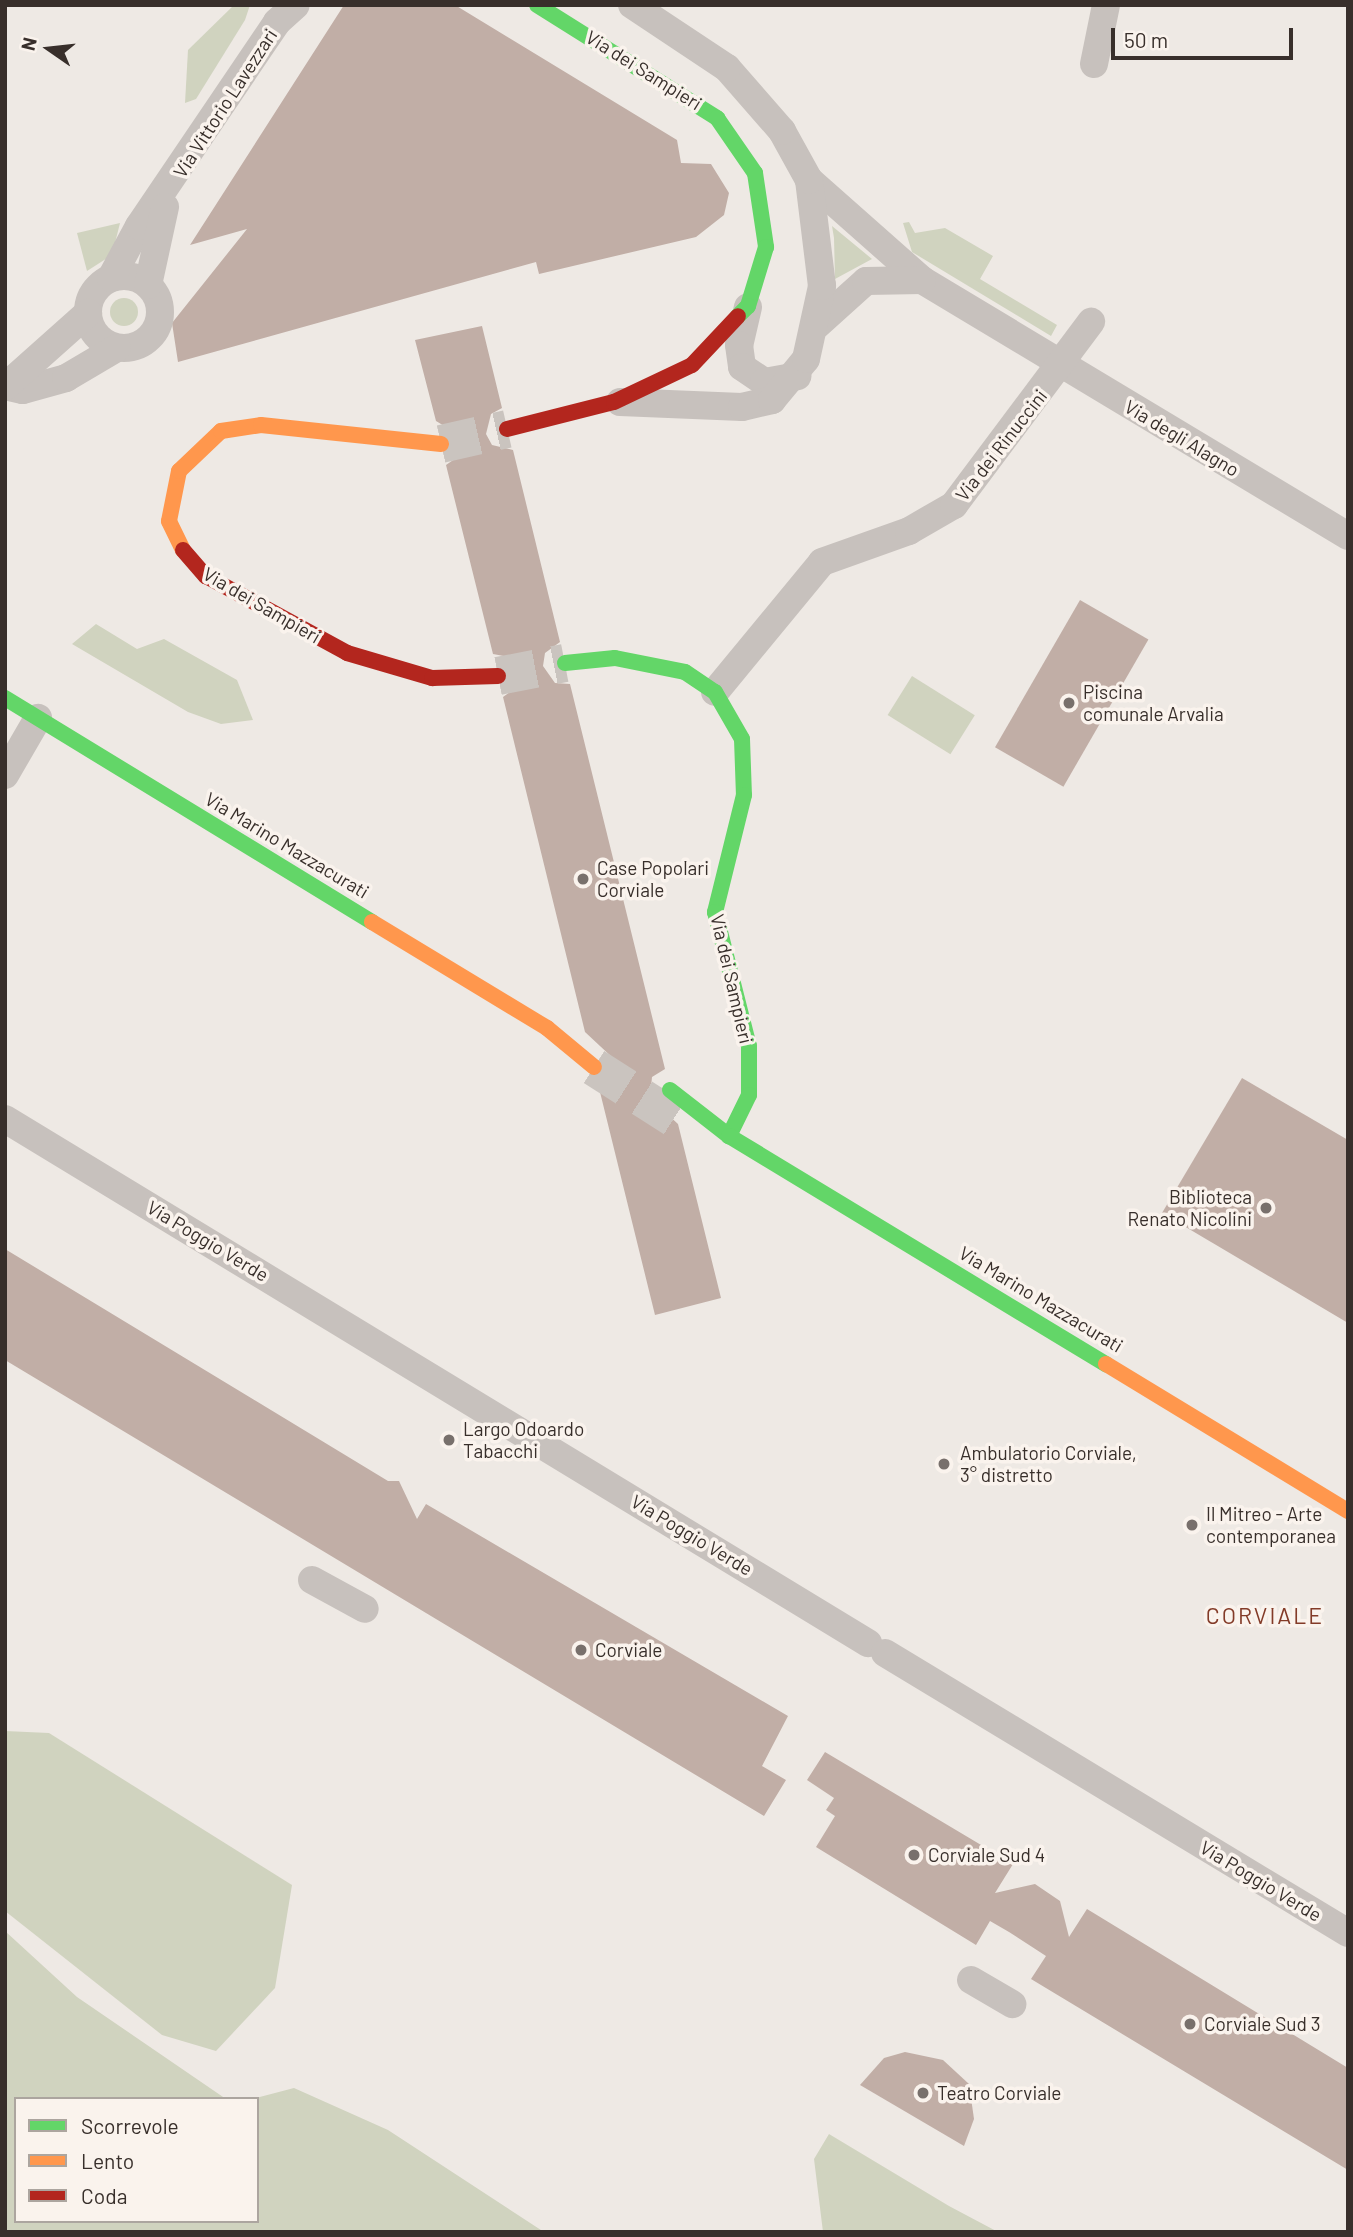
<!DOCTYPE html>
<meta charset="utf-8">
<style>
body{margin:0}
#map{position:relative;width:1353px;height:2237px;overflow:hidden;background:#eee9e4;font-family:Barlow,sans-serif}
div>[style]{position:absolute}
.green>*{inset:0;background:#d0d3bf;transform-origin:0 0}
.round{border-radius:50%}
.building>*{inset:0;background:#c1aea6;transform-origin:0 0}
.secondary-tunnel>*{height:38px;margin-top:-19px;transform-origin:0;background:repeating-linear-gradient(90deg,#cac4bf 0 38px,transparent 0 57px)}
.street>*{height:28px;margin:-14px;padding:0 14px;transform-origin:14px;border-radius:14px;background:#c7c1bd}
.street>.ring{margin:-14px;padding:0;box-sizing:content-box;background:none;border:28px solid #c7c1bd;border-radius:50%}
.fast>*{height:16px;margin:-8px;padding:0 8px;transform-origin:8px;border-radius:8px;background:#63d668}
.slow>*{height:16px;margin:-8px;padding:0 8px;transform-origin:8px;border-radius:8px;background:#ff974d}
.jam>*{height:16px;margin:-8px;padding:0 8px;transform-origin:8px;border-radius:8px;background:#b3261e}
.dots>*{width:19px;height:19px;translate:-50% -50%;box-sizing:border-box;border:4px solid #faf3ed;border-radius:50%}
span{translate:-50% -50%;white-space:nowrap;text-align:center;line-height:1.15;-webkit-text-stroke:7px #faf3ed;paint-order:stroke}
.street-label{font-size:19px;color:#382f2b}
.poi-label{font-size:19px;color:#382f2b}
.left{translate:0 -50%;text-align:left}
.right{translate:-100% -50%;text-align:right}
.quarter-label{font-size:23px;color:#833b28;letter-spacing:2px}
.frame{position:absolute;inset:0;border:7px solid #382f2b;pointer-events:none}
.legend{position:absolute;left:14px;top:2097px;width:245px;height:126px;box-sizing:border-box;background:#faf3ed;border:2px solid #aca59f;margin:0;padding:9px 12px;list-style:none;font-size:21px;color:#382f2b}
.legend li{display:flex;align-items:center;gap:14px;height:35px}
.legend b{width:35px;border:2px solid #aca59f}
.north{position:absolute;left:14px;top:14px;width:70px;height:70px;-webkit-text-stroke:5px #faf3ed;paint-order:stroke;rotate:284deg;font-size:19px;font-weight:700;line-height:28px;text-align:center;color:#382f2b}
.north::after{content:'';display:block;margin:auto;width:24px;height:32px;background:#382f2b;clip-path:polygon(50% 0,100% 100%,50% 72%,0 100%)}
.scale{position:absolute;left:1111px;top:28px;width:182px;height:32px;box-sizing:border-box;border:4px solid #382f2b;border-top:0;padding-left:9px;font-size:21px;line-height:24px;white-space:nowrap;color:#382f2b;-webkit-text-stroke:5px #faf3ed;paint-order:stroke}
</style>
<div id="map">
<div class="green">
<div style="clip-path:polygon(234px 5px,250px 5px,245px 20px,196px 99px,185px 103px,188px 50px)"></div>
<div style="clip-path:polygon(909px 222px,915px 233px,945px 228px,993px 256px,980px 279px,1057px 325px,1051px 336px,912px 252px,903px 223px)"></div>
<div style="clip-path:polygon(120px 223px,112px 255px,87px 271px,77px 233px)"></div>
<div style="clip-path:polygon(832px 226px,872px 259px,835px 279px,834px 238px)"></div>
<div class="round" style="left:110px;top:298px;width:28px;height:28px"></div>
<div style="clip-path:polygon(96px 624px,137px 649px,164px 639px,237px 680px,253px 720px,221px 724px,188px 712px,72px 644px)"></div>
<div style="left:912px;top:676px;width:74px;height:46px;rotate:32deg"></div>
<div style="clip-path:polygon(5px 1731px,49px 1733px,292px 1885px,275px 1988px,216px 2051px,162px 2035px,5px 1911px)"></div>
<div style="clip-path:polygon(5px 1931px,77px 1997px,226px 2099px,16px 2099px,16px 2221px,257px 2221px,257px 2099px,252px 2099px,294px 2088px,388px 2130px,544px 2232px,5px 2232px)"></div>
<div style="clip-path:polygon(829px 2134px,949px 2206px,998px 2232px,823px 2232px,814px 2159px)"></div>
</div>
<div class="building">
<div style="clip-path:polygon(344px 5px,455px 5px,677px 140px,681px 163px,711px 164px,729px 193px,724px 215px,696px 237px,539px 274px,536px 262px,178px 362px,172px 323px,247px 229px,190px 245px)"></div>
<div style="clip-path:polygon(482px 326px,502px 408px,491px 414px,486px 434px,492px 445px,513px 450px,560px 642px,545px 653px,543px 666px,555px 683px,570px 684px,665px 1069px,652px 1077px,650px 1098px,678px 1124px,721px 1298px,655px 1315px,599px 1088px,611px 1080px,615px 1060px,585px 1032px,503px 697px,517px 687px,520px 675px,509px 657px,493px 654px,446px 465px,459px 456px,461px 436px,436px 421px,415px 340px)"></div>
<div style="left:1080px;top:600px;width:79px;height:170px;rotate:30deg"></div>
<div style="clip-path:polygon(1242px 1078px,1348px 1140px,1348px 1323px,1162px 1213px)"></div>
<div style="clip-path:polygon(5px 1249px,388px 1481px,399px 1481px,417px 1519px,426px 1504px,788px 1716px,762px 1766px,786px 1780px,764px 1816px,5px 1360px)"></div>
<div style="clip-path:polygon(825px 1752px,1013px 1864px,995px 1893px,1035px 1884px,1060px 1901px,1069px 1937px,1087px 1909px,1348px 2068px,1348px 2170px,1031px 1979px,1046px 1956px,1009px 1932px,990px 1921px,976px 1945px,816px 1847px,835px 1816px,826px 1810px,834px 1798px,807px 1780px)"></div>
<div style="clip-path:polygon(905px 2052px,943px 2060px,969px 2084px,974px 2119px,964px 2146px,860px 2085px,884px 2058px)"></div>
</div>
<div class="secondary-tunnel">
<div style="left:441px;top:444px;width:68px;rotate:-12.8deg"></div>
<div style="left:498px;top:676px;width:68px;rotate:-11deg"></div>
<div style="left:594px;top:1067px;width:98px;rotate:32.6deg"></div>
</div>
<div class="street">
<div style="left:1094px;top:64px;width:60px;rotate:-78.5deg"></div>
<div style="left:809px;top:180px;width:151px;rotate:41.5deg"></div>
<div style="left:922px;top:280px;width:497px;rotate:31deg"></div>
<div class="ring" style="left:88px;top:276px;width:44px;height:44px"></div>
<div style="left:111px;top:278px;width:59px;rotate:-61.7deg"></div>
<div style="left:139px;top:226px;width:246px;rotate:-55.9deg"></div>
<div style="left:277px;top:22px;width:25px;rotate:-42deg"></div>
<div style="left:148px;top:285px;width:80px;rotate:-77.7deg"></div>
<div style="left:748px;top:307px;width:39px;rotate:103deg"></div>
<div style="left:739px;top:345px;width:22px;rotate:82deg"></div>
<div style="left:742px;top:367px;width:27px;rotate:34deg"></div>
<div style="left:764px;top:382px;width:34px;rotate:-10deg"></div>
<div style="left:817px;top:325px;width:66px;rotate:-41.9deg"></div>
<div style="left:866px;top:281px;width:56px;rotate:-1deg"></div>
<div style="left:5px;top:386px;width:18px;rotate:13deg"></div>
<div style="left:23px;top:390px;width:45px;rotate:-15.6deg"></div>
<div style="left:66px;top:378px;width:59px;rotate:-30.5deg"></div>
<div style="left:6px;top:386px;width:110px;rotate:-41.7deg"></div>
<div style="left:620px;top:402px;width:122px;rotate:2.3deg"></div>
<div style="left:742px;top:407px;width:31px;rotate:-13deg"></div>
<div style="left:772px;top:400px;width:53px;rotate:-50.3deg"></div>
<div style="left:806px;top:359px;width:75px;rotate:-77.6deg"></div>
<div style="left:822px;top:286px;width:107px;rotate:-97deg"></div>
<div style="left:809px;top:180px;width:56px;rotate:-118.9deg"></div>
<div style="left:782px;top:131px;width:84px;rotate:-131.1deg"></div>
<div style="left:727px;top:68px;width:114px;rotate:-146.4deg"></div>
<div style="left:715px;top:692px;width:168px;rotate:-50.5deg"></div>
<div style="left:822px;top:562px;width:92px;rotate:-19.6deg"></div>
<div style="left:909px;top:531px;width:52px;rotate:-30deg"></div>
<div style="left:954px;top:505px;width:229px;rotate:-53.2deg"></div>
<div style="left:5px;top:775px;width:66px;rotate:-59.9deg"></div>
<div style="left:5px;top:1119px;width:1010px;rotate:31.27deg"></div>
<div style="left:312px;top:1580px;width:60px;rotate:28.7deg"></div>
<div style="left:885px;top:1653px;width:541px;rotate:31.16deg"></div>
<div style="left:971px;top:1980px;width:48px;rotate:30.3deg"></div>
</div>
<div class="fast">
<div style="left:537px;top:5px;width:213px;rotate:32.1deg"></div>
<div style="left:717px;top:118px;width:67px;rotate:55.4deg"></div>
<div style="left:755px;top:173px;width:75px;rotate:81.5deg"></div>
<div style="left:766px;top:247px;width:62px;rotate:107deg"></div>
<div style="left:748px;top:306px;width:14px;rotate:135deg"></div>
<div style="left:565px;top:663px;width:50px;rotate:-5.7deg"></div>
<div style="left:615px;top:658px;width:71px;rotate:11.3deg"></div>
<div style="left:685px;top:672px;width:36px;rotate:34deg"></div>
<div style="left:715px;top:692px;width:54px;rotate:60.1deg"></div>
<div style="left:742px;top:739px;width:56px;rotate:88deg"></div>
<div style="left:744px;top:795px;width:121px;rotate:103.9deg"></div>
<div style="left:715px;top:912px;width:138px;rotate:75.8deg"></div>
<div style="left:749px;top:1046px;width:49px;rotate:90deg"></div>
<div style="left:749px;top:1095px;width:46px;rotate:116deg"></div>
<div style="left:5px;top:698px;width:430px;rotate:31.4deg"></div>
<div style="left:670px;top:1090px;width:75px;rotate:37.9deg"></div>
<div style="left:729px;top:1136px;width:441px;rotate:31.2deg"></div>
</div>
<div class="slow">
<div style="left:183px;top:550px;width:32px;rotate:-116deg"></div>
<div style="left:169px;top:521px;width:51px;rotate:-78.7deg"></div>
<div style="left:179px;top:471px;width:58px;rotate:-43.6deg"></div>
<div style="left:221px;top:431px;width:40px;rotate:-8.5deg"></div>
<div style="left:261px;top:425px;width:181px;rotate:6deg"></div>
<div style="left:372px;top:922px;width:205px;rotate:31.2deg"></div>
<div style="left:547px;top:1028px;width:61px;rotate:39.7deg"></div>
<div style="left:1106px;top:1364px;width:283px;rotate:31.3deg"></div>
</div>
<div class="jam">
<div style="left:507px;top:429px;width:110px;rotate:-14.2deg"></div>
<div style="left:614px;top:402px;width:86px;rotate:-25.4deg"></div>
<div style="left:692px;top:365px;width:67px;rotate:-46.8deg"></div>
<div style="left:183px;top:550px;width:35px;rotate:49deg"></div>
<div style="left:206px;top:576px;width:161px;rotate:28.6deg"></div>
<div style="left:347px;top:653px;width:89px;rotate:16.4deg"></div>
<div style="left:432px;top:678px;width:66px;rotate:-1.7deg"></div>
</div>
<div class="dots">
<div style="left:1069px;top:703px;background:#78706c"></div>
<div style="left:583px;top:879px;background:#78706c"></div>
<div style="left:1266px;top:1208px;background:#78706c"></div>
<div style="left:449px;top:1440px;background:#78706c"></div>
<div style="left:944px;top:1464px;background:#78706c"></div>
<div style="left:1192px;top:1525px;background:#78706c"></div>
<div style="left:581px;top:1650px;background:#78706c"></div>
<div style="left:914px;top:1855px;background:#78706c"></div>
<div style="left:1190px;top:2024px;background:#78706c"></div>
<div style="left:923px;top:2093px;background:#78706c"></div>
</div>
<div class="street-label">
<span style="left:644px;top:70px;rotate:32deg">Via dei Sampieri</span>
<span style="left:225px;top:103px;rotate:-57deg">Via Vittorio Lavezzari</span>
<span style="left:1182px;top:438px;rotate:31deg">Via degli Alagno</span>
<span style="left:1001px;top:445px;rotate:-52deg">Via dei Rinuccini</span>
<span style="left:262px;top:605px;rotate:30deg">Via dei Sampieri</span>
<span style="left:287px;top:845px;rotate:31deg">Via Marino Mazzacurati</span>
<span style="left:732px;top:979px;rotate:77deg">Via dei Sampieri</span>
<span style="left:208px;top:1241px;rotate:31deg">Via Poggio Verde</span>
<span style="left:1041px;top:1299px;rotate:31deg">Via Marino Mazzacurati</span>
<span style="left:692px;top:1535px;rotate:31deg">Via Poggio Verde</span>
<span style="left:1261px;top:1881px;rotate:31deg">Via Poggio Verde</span>
</div>
<div class="poi-label">
<span class="left" style="left:1083px;top:703px">Piscina<br>comunale Arvalia</span>
<span class="left" style="left:597px;top:879px">Case Popolari<br>Corviale</span>
<span class="right" style="left:1252px;top:1208px">Biblioteca<br>Renato Nicolini</span>
<span class="left" style="left:463px;top:1440px">Largo Odoardo<br>Tabacchi</span>
<span class="left" style="left:960px;top:1464px">Ambulatorio Corviale,<br>3° distretto</span>
<span class="left" style="left:1206px;top:1525px">Il Mitreo - Arte<br>contemporanea</span>
<span class="left" style="left:595px;top:1650px">Corviale</span>
<span class="left" style="left:928px;top:1855px">Corviale Sud 4</span>
<span class="left" style="left:1204px;top:2024px">Corviale Sud 3</span>
<span class="left" style="left:937px;top:2093px">Teatro Corviale</span>
</div>
<div class="quarter-label">
<span style="left:1265px;top:1615px">CORVIALE</span>
</div>
<div class="frame"></div>
<ul class="legend">
<li><b style="height:9px;background:#63d668"></b>Scorrevole</li>
<li><b style="height:9px;background:#ff974d"></b>Lento</li>
<li><b style="height:9px;background:#b3261e"></b>Coda</li>
</ul>
<div class="north">N</div>
<div class="scale">50 m</div>
</div>
